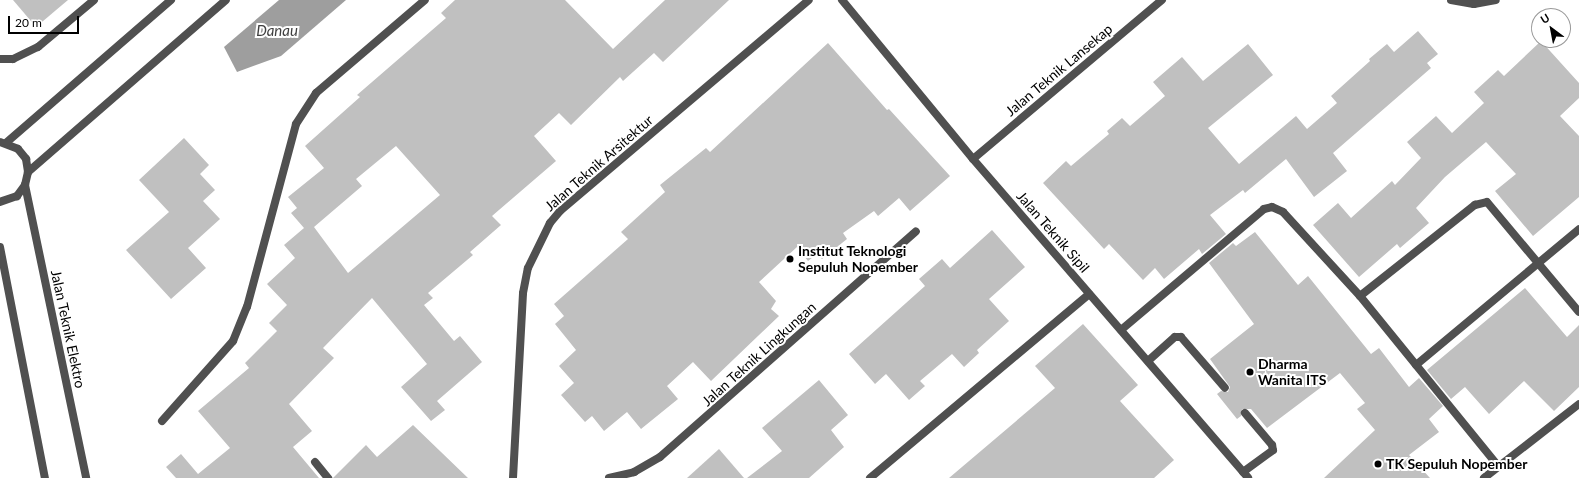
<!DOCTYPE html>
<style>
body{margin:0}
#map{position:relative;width:1579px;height:478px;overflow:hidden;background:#fff;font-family:Lato,sans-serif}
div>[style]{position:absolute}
.water>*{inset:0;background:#9e9e9e}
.building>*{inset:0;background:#c0c0c0}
.lane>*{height:8px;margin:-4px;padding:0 4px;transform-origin:4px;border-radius:4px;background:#505050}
.dots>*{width:11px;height:11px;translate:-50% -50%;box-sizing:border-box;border:2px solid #fff;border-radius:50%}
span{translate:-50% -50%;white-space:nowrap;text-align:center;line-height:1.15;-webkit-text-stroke:4px #fff;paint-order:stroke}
.street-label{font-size:14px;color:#000}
.poi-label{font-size:14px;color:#000;font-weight:700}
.left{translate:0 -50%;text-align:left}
.water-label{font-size:15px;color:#3f3f3f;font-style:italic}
.north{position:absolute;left:1531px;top:8px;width:40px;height:40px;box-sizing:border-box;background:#fff;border:1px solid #999;border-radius:50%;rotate:328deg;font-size:11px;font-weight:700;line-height:16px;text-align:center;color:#000}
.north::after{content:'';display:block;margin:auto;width:14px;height:18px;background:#000;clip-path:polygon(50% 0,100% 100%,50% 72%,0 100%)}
.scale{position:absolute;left:8px;top:16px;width:71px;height:18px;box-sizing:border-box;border:2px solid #000;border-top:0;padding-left:5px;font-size:12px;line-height:14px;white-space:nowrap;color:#000;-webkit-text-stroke:3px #fff;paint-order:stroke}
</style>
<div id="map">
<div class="water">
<div style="clip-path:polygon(279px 0,346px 0,281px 56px,237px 72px,224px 47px)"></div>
</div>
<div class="building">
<div style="clip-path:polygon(13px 0,68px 0,36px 27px)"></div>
<div style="clip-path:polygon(evenodd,455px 0,565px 0,613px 49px,665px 0,729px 0,663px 62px,654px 53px,623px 81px,620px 77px,571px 125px,559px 113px,534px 136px,556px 161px,492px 216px,501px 225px,470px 252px,473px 255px,428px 293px,433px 298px,424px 305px,454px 341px,460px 336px,482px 362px,437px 401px,445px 410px,431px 421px,401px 387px,427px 364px,372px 298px,323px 348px,334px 358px,289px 404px,312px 431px,293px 447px,319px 478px,176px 478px,166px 467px,181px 454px,198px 474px,230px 448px,198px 411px,249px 368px,245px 363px,277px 331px,269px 323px,287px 305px,267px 284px,295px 258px,284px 245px,304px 228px,291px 213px,297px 208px,288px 197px,324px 168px,305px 146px,360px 97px,357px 95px,446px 18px,441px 13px,455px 0,396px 146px,440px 195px,348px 273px,314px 227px,362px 186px,356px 179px,396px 146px)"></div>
<div style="clip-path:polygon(1418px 31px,1438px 54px,1427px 63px,1431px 68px,1333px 153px,1347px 171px,1314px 197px,1286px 159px,1245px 193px,1243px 190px,1210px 215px,1226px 234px,1202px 254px,1199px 249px,1164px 279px,1155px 268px,1143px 280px,1109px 244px,1104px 249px,1043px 183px,1066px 161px,1071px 166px,1109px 134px,1107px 131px,1122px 118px,1130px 126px,1165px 96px,1153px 82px,1182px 57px,1203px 81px,1248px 44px,1273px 75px,1208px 128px,1239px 164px,1296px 116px,1307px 129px,1337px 103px,1331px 96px,1370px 61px,1369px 59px,1387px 44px,1394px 52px)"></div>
<div style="clip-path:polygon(1541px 41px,1579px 83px,1579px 98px,1560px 116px,1579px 136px,1579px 197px,1533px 236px,1495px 191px,1516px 174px,1486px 142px,1445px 177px,1416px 208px,1429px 223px,1400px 248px,1397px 244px,1359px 277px,1313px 225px,1338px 203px,1351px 218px,1392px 181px,1395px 185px,1421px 158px,1407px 142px,1436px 116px,1452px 133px,1484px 103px,1474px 92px,1498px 70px,1504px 76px)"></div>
<div style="clip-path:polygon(828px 43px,887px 110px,889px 109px,950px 176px,910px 211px,899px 198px,878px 216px,874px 211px,843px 233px,847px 239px,822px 259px,817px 254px,808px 261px,797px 247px,759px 282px,776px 301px,771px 309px,779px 316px,711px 381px,693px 362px,667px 386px,678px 399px,641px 429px,627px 412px,604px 431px,592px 416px,585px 422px,561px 395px,574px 383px,559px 366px,576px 350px,555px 324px,564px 316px,554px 304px,628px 239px,621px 232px,665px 192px,660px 185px,706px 148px,710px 152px)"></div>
<div style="clip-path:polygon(184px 138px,209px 165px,200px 174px,215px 190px,203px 201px,220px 219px,188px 248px,206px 268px,171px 299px,126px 250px,169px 212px,139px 180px)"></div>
<div style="clip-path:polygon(992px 230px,1025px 267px,989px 299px,1009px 321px,977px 350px,979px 353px,964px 367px,952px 354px,920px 381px,925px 386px,909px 400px,886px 374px,875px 384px,849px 354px,925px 286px,919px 279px,942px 259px,950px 268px)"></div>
<div style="clip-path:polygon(1255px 232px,1298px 285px,1308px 276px,1371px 354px,1379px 348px,1409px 387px,1419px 378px,1443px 406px,1429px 419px,1439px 432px,1409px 455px,1430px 478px,1324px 478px,1375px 430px,1357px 409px,1365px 403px,1340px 373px,1267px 428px,1251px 409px,1242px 409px,1241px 416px,1237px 419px,1217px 394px,1221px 391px,1228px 392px,1230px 387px,1210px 359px,1254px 324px,1209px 263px,1233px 243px,1236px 246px)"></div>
<div style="clip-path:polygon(1525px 288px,1567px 337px,1579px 325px,1579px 387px,1554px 411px,1524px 381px,1489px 414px,1465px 387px,1451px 399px,1427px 370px)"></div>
<div style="clip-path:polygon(1083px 324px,1138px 385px,1120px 401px,1174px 460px,1154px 478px,949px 478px,1055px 388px,1035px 366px)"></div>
<div style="clip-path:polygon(819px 380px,848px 415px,831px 430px,844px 447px,809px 478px,747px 478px,782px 451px,762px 428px)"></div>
<div style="clip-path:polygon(413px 425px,468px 478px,333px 478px,366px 445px,377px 457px)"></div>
<div style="clip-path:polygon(719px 449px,744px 478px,687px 478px)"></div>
</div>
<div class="lane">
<div style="left:842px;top:0;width:206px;rotate:50.5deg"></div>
<div style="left:973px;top:159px;width:421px;rotate:49.2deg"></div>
<div style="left:1451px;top:0;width:23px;rotate:10deg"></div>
<div style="left:1474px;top:4px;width:22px;rotate:-10deg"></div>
<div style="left:0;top:59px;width:13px"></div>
<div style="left:13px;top:59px;width:28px;rotate:-26deg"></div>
<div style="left:38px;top:47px;width:73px;rotate:-40deg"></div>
<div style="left:0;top:142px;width:19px;rotate:21deg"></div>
<div style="left:18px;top:149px;width:13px;rotate:51deg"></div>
<div style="left:26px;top:159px;width:13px;rotate:81deg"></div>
<div style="left:28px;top:172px;width:13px;rotate:103deg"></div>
<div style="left:25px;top:185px;width:14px;rotate:126deg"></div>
<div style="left:17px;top:196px;width:18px;rotate:161deg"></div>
<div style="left:7px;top:142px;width:217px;rotate:-40.9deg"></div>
<div style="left:973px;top:159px;width:247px;rotate:-40.1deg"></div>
<div style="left:28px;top:172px;width:262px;rotate:-41deg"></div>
<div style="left:25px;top:185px;width:299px;rotate:78.2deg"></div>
<div style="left:0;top:247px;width:235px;rotate:79deg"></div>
<div style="left:1360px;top:296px;width:220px;rotate:50.9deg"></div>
<div style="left:1121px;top:330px;width:187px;rotate:-40.2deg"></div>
<div style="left:1264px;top:209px;width:8px;rotate:-14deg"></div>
<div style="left:1272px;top:207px;width:12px;rotate:24deg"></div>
<div style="left:1283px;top:212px;width:114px;rotate:47.5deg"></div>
<div style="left:1360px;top:296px;width:147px;rotate:-38.4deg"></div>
<div style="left:1475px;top:205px;width:12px;rotate:-14deg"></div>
<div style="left:1487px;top:202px;width:143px;rotate:50.1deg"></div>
<div style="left:1148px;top:361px;width:36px;rotate:-42deg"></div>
<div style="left:1175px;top:337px;width:6px"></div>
<div style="left:1181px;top:337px;width:67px;rotate:49.2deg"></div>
<div style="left:1416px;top:365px;width:212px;rotate:-39.8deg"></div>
<div style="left:162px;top:421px;width:107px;rotate:-48.4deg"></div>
<div style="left:233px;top:341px;width:37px;rotate:-68deg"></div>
<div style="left:247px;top:307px;width:189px;rotate:-75deg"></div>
<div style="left:296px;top:124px;width:37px;rotate:-57deg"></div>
<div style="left:316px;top:93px;width:143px;rotate:-40.5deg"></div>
<div style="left:315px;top:462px;width:21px;rotate:51deg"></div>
<div style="left:1243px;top:472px;width:37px;rotate:-36deg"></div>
<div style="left:1273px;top:450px;width:5px;rotate:-101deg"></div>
<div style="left:1272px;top:445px;width:42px;rotate:-130.2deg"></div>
<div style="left:513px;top:478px;width:185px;rotate:-86.9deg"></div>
<div style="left:523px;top:293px;width:25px;rotate:-79deg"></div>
<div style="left:528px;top:268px;width:50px;rotate:-63.9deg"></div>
<div style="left:550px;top:223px;width:16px;rotate:-50deg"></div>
<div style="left:560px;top:211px;width:326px;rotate:-40.3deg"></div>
<div style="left:609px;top:478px;width:26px;rotate:-13deg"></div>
<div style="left:634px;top:472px;width:30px;rotate:-30deg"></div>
<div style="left:660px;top:457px;width:341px;rotate:-41.4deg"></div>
<div style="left:870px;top:478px;width:286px;rotate:-40deg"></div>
<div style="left:1484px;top:478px;width:120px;rotate:-37.9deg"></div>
</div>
<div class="dots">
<div style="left:790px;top:259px;background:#000"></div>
<div style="left:1250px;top:372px;background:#000"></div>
<div style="left:1378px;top:464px;background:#000"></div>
</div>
<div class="street-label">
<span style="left:1059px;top:70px;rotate:-40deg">Jalan Teknik Lansekap</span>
<span style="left:599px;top:163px;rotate:-41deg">Jalan Teknik Arsitektur</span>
<span style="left:1053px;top:232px;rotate:49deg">Jalan Teknik Sipil</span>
<span style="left:68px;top:329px;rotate:78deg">Jalan Teknik Elektro</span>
<span style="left:759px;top:354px;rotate:-42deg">Jalan Teknik Lingkungan</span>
</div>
<div class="poi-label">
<span class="left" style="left:798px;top:259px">Institut Teknologi<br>Sepuluh Nopember</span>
<span class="left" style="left:1258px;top:372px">Dharma<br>Wanita ITS</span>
<span class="left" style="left:1386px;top:464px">TK Sepuluh Nopember</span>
</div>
<div class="water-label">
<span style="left:277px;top:31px">Danau</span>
</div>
<div class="north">U</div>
<div class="scale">20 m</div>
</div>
